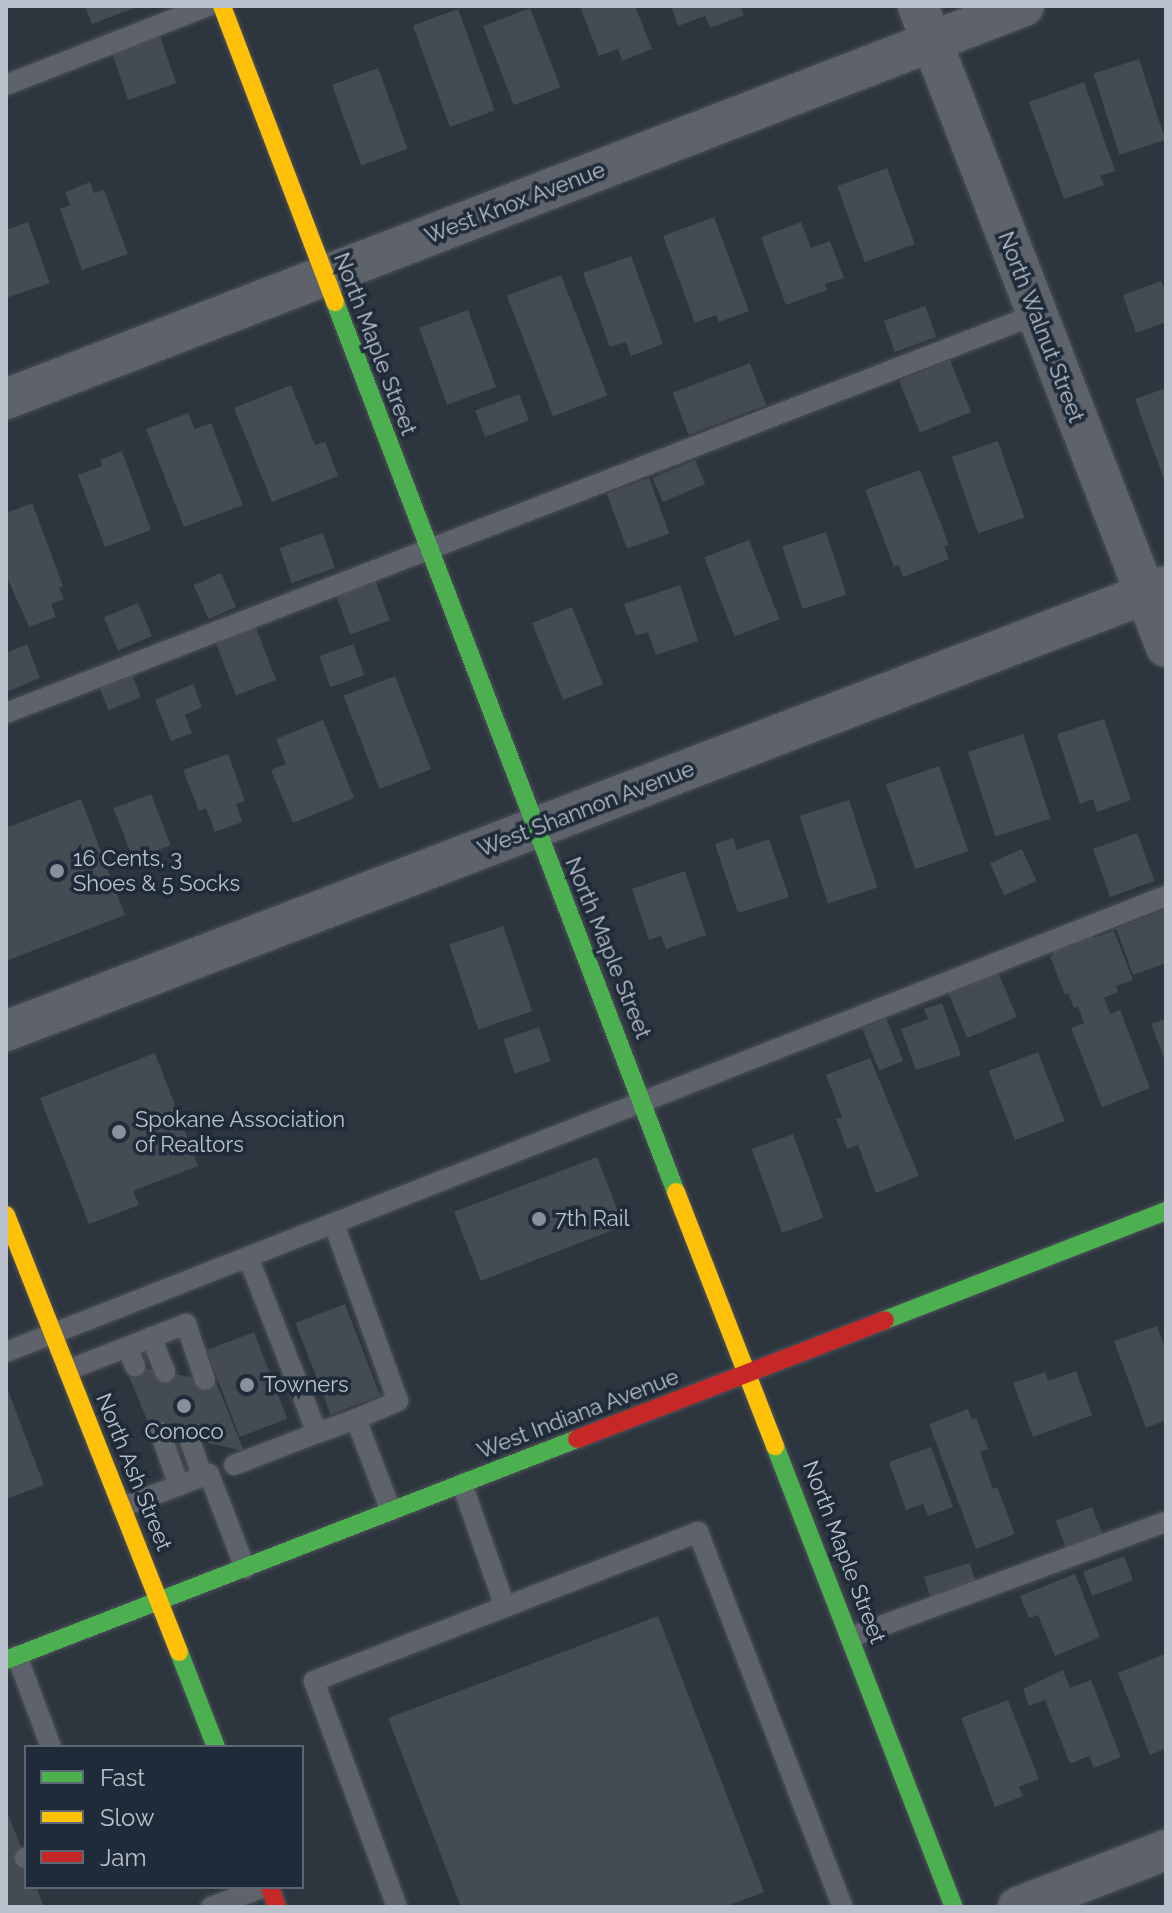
<!DOCTYPE html>
<style>
body{margin:0}
#map{position:relative;width:1172px;height:1913px;overflow:hidden;background:#2d353e;font-family:Raleway,sans-serif}
div>[style]{position:absolute}
.building>*{inset:0;background:#454b52;transform-origin:0 0}
.roads{filter:drop-shadow(0 0 2px #4c5158) drop-shadow(0 0 2px #4c5158)}
.lane>*{height:20px;margin:-10px;padding:0 10px;transform-origin:10px;border-radius:10px;background:#5e636b}
.street>*{height:40px;margin:-20px;padding:0 20px;transform-origin:20px;border-radius:20px;background:#5e636b}
.fast>*{height:18px;margin:-9px;padding:0 9px;transform-origin:9px;border-radius:9px;background:#4caf50}
.slow>*{height:18px;margin:-9px;padding:0 9px;transform-origin:9px;border-radius:9px;background:#ffc107}
.jam>*{height:18px;margin:-9px;padding:0 9px;transform-origin:9px;border-radius:9px;background:#c62828}
.dots>*{width:22px;height:22px;translate:-50% -50%;box-sizing:border-box;border:4px solid #202b39;border-radius:50%}
span{translate:-50% -50%;white-space:nowrap;text-align:center;line-height:1.15;-webkit-text-stroke:7px #202b39;paint-order:stroke}
.street-label{font-size:22px;color:#b9c1cd}
.poi-label{font-size:22px;color:#b9c1cd}
.left{translate:0 -50%;text-align:left}
.frame{position:absolute;inset:0;border:8px solid #b9c1cd;pointer-events:none}
.legend{position:absolute;left:24px;top:1745px;width:280px;height:144px;box-sizing:border-box;background:#202b39;border:2px solid #5d6774;margin:0;padding:10px 14px;list-style:none;font-size:24px;color:#b9c1cd}
.legend li{display:flex;align-items:center;gap:16px;height:40px}
.legend b{width:40px;border:2px solid #5d6774}
</style>
<div id="map">
<div class="building">
<div style="clip-path:polygon(85px 6px,139px 6px,92px 24px)"></div>
<div style="clip-path:polygon(580px 6px,635px 6px,652px 49px,622px 61px,618px 49px,599px 56px)"></div>
<div style="clip-path:polygon(671px 6px,740px 6px,744px 15px,710px 28px,705px 16px,678px 26px)"></div>
<div style="left:530px;top:8px;width:85px;height:50px;rotate:69deg"></div>
<div style="left:458px;top:9px;width:108px;height:48px;rotate:70deg"></div>
<div style="left:160px;top:36px;width:50px;height:51px;rotate:71deg"></div>
<div style="left:1139px;top:59px;width:85px;height:48px;rotate:72deg"></div>
<div style="left:378px;top:68px;width:86px;height:49px;rotate:70deg"></div>
<div style="clip-path:polygon(1084px 82px,1115px 171px,1100px 176px,1104px 185px,1064px 199px,1029px 102px)"></div>
<div style="left:887px;top:168px;width:81px;height:53px;rotate:70deg"></div>
<div style="clip-path:polygon(90px 182px,94px 193px,104px 190px,128px 254px,82px 270px,60px 209px,70px 205px,65px 192px)"></div>
<div style="clip-path:polygon(714px 217px,749px 311px,719px 322px,716px 315px,695px 323px,663px 236px)"></div>
<div style="clip-path:polygon(28px 222px,50px 283px,6px 298px,6px 230px)"></div>
<div style="clip-path:polygon(801px 222px,811px 248px,830px 241px,844px 278px,825px 284px,827px 290px,786px 305px,761px 237px)"></div>
<div style="clip-path:polygon(631px 256px,663px 344px,631px 356px,626px 342px,610px 347px,583px 273px)"></div>
<div style="left:561px;top:275px;width:129px;height:58px;rotate:69deg"></div>
<div style="clip-path:polygon(1161px 281px,1166px 293px,1166px 322px,1136px 333px,1123px 295px)"></div>
<div style="left:925px;top:306px;width:33px;height:44px;rotate:70deg"></div>
<div style="left:468px;top:310px;width:82px;height:52px;rotate:70deg"></div>
<div style="left:950px;top:360px;width:56px;height:55px;rotate:68deg"></div>
<div style="left:750px;top:363px;width:45px;height:83px;rotate:69deg"></div>
<div style="clip-path:polygon(291px 385px,315px 445px,325px 442px,338px 476px,272px 502px,234px 408px)"></div>
<div style="clip-path:polygon(1166px 388px,1166px 485px,1135px 399px)"></div>
<div style="left:519px;top:394px;width:28px;height:47px;rotate:69deg"></div>
<div style="clip-path:polygon(188px 413px,195px 429px,211px 423px,243px 505px,184px 527px,146px 429px)"></div>
<div style="left:998px;top:441px;width:81px;height:49px;rotate:71deg"></div>
<div style="clip-path:polygon(122px 451px,151px 530px,105px 547px,78px 475px,102px 466px,100px 460px)"></div>
<div style="left:695px;top:460px;width:26px;height:46px;rotate:67deg"></div>
<div style="clip-path:polygon(920px 470px,949px 545px,944px 546px,949px 559px,903px 577px,899px 565px,894px 567px,865px 490px)"></div>
<div style="left:649px;top:478px;width:59px;height:45px;rotate:70deg"></div>
<div style="clip-path:polygon(32px 503px,63px 586px,59px 588px,64px 599px,51px 604px,56px 617px,29px 627px,6px 575px,6px 513px)"></div>
<div style="left:826px;top:532px;width:66px;height:46px;rotate:72deg"></div>
<div style="left:323px;top:533px;width:37px;height:46px;rotate:71deg"></div>
<div style="left:749px;top:540px;width:85px;height:48px;rotate:69deg"></div>
<div style="left:221px;top:573px;width:37px;height:30px;rotate:66deg"></div>
<div style="left:374px;top:577px;width:46px;height:42px;rotate:70deg"></div>
<div style="clip-path:polygon(680px 585px,698px 641px,656px 655px,648px 632px,636px 636px,624px 604px)"></div>
<div style="left:138px;top:603px;width:36px;height:37px;rotate:67deg"></div>
<div style="left:572px;top:607px;width:83px;height:43px;rotate:68deg"></div>
<div style="left:255px;top:625px;width:59px;height:43px;rotate:69deg"></div>
<div style="clip-path:polygon(27px 644px,40px 678px,6px 692px,6px 653px)"></div>
<div style="left:353px;top:644px;width:33px;height:36px;rotate:70deg"></div>
<div style="left:132px;top:675px;width:24px;height:35px;rotate:68deg"></div>
<div style="left:395px;top:676px;width:100px;height:55px;rotate:69deg"></div>
<div style="clip-path:polygon(193px 684px,202px 707px,185px 715px,192px 733px,171px 741px,155px 700px)"></div>
<div style="clip-path:polygon(1104px 719px,1131px 800px,1097px 812px,1093px 799px,1080px 804px,1057px 734px)"></div>
<div style="clip-path:polygon(323px 720px,354px 798px,293px 823px,271px 770px,286px 764px,276px 739px)"></div>
<div style="left:1023px;top:734px;width:89px;height:58px;rotate:72deg"></div>
<div style="clip-path:polygon(228px 754px,245px 801px,236px 804px,242px 822px,215px 832px,206px 808px,199px 811px,183px 770px)"></div>
<div style="left:939px;top:766px;width:90px;height:56px;rotate:71deg"></div>
<div style="left:151px;top:794px;width:55px;height:40px;rotate:69deg"></div>
<div style="clip-path:polygon(81px 799px,125px 915px,6px 961px,6px 828px)"></div>
<div style="left:849px;top:800px;width:92px;height:52px;rotate:72deg"></div>
<div style="left:1137px;top:833px;width:51px;height:47px;rotate:70deg"></div>
<div style="clip-path:polygon(733px 838px,737px 850px,769px 839px,789px 897px,738px 913px,715px 844px)"></div>
<div style="left:1022px;top:849px;width:35px;height:35px;rotate:66deg"></div>
<div style="clip-path:polygon(685px 871px,706px 935px,666px 949px,661px 936px,649px 940px,632px 889px)"></div>
<div style="clip-path:polygon(1164px 910px,1166px 963px,1133px 975px,1116px 928px)"></div>
<div style="left:503px;top:926px;width:90px;height:57px;rotate:71deg"></div>
<div style="clip-path:polygon(1114px 931px,1133px 980px,1116px 986px,1118px 992px,1104px 998px,1110px 1014px,1120px 1010px,1150px 1088px,1102px 1107px,1071px 1028px,1084px 1023px,1078px 1006px,1074px 1008px,1068px 993px,1065px 995px,1050px 956px,1054px 955px,1051px 949px,1092px 933px,1094px 938px)"></div>
<div style="left:997px;top:970px;width:51px;height:54px;rotate:67deg"></div>
<div style="clip-path:polygon(942px 1003px,961px 1055px,916px 1070px,901px 1029px,928px 1019px,924px 1009px)"></div>
<div style="left:886px;top:1018px;width:46px;height:26px;rotate:68deg"></div>
<div style="clip-path:polygon(1166px 1019px,1166px 1063px,1151px 1024px)"></div>
<div style="left:539px;top:1027px;width:36px;height:38px;rotate:71deg"></div>
<div style="left:1038px;top:1052px;width:74px;height:53px;rotate:69deg"></div>
<div style="clip-path:polygon(155px 1053px,198px 1166px,133px 1191px,139px 1205px,89px 1224px,40px 1098px)"></div>
<div style="clip-path:polygon(870px 1058px,919px 1176px,876px 1193px,858px 1145px,847px 1149px,836px 1119px,842px 1117px,826px 1075px)"></div>
<div style="left:793px;top:1134px;width:89px;height:44px;rotate:70deg"></div>
<div style="left:597px;top:1157px;width:74px;height:153px;rotate:69deg"></div>
<div style="left:345px;top:1304px;width:98px;height:53px;rotate:69deg"></div>
<div style="clip-path:polygon(1157px 1326px,1166px 1350px,1166px 1420px,1146px 1428px,1114px 1341px)"></div>
<div style="left:254px;top:1332px;width:93px;height:51px;rotate:69deg"></div>
<div style="clip-path:polygon(124px 1364px,216px 1382px,244px 1451px,151px 1430px)"></div>
<div style="clip-path:polygon(1076px 1371px,1092px 1415px,1033px 1437px,1013px 1383px,1045px 1372px,1048px 1381px)"></div>
<div style="clip-path:polygon(6px 1385px,44px 1485px,6px 1499px)"></div>
<div style="clip-path:polygon(968px 1409px,972px 1420px,976px 1418px,988px 1449px,980px 1452px,993px 1489px,997px 1487px,1015px 1534px,976px 1549px,929px 1424px)"></div>
<div style="clip-path:polygon(931px 1447px,953px 1507px,928px 1516px,923px 1504px,906px 1510px,889px 1462px)"></div>
<div style="left:1092px;top:1507px;width:30px;height:39px;rotate:69deg"></div>
<div style="left:1124px;top:1556px;width:26px;height:44px;rotate:69deg"></div>
<div style="left:970px;top:1563px;width:24px;height:48px;rotate:73deg"></div>
<div style="clip-path:polygon(1075px 1574px,1100px 1637px,1055px 1656px,1038px 1615px,1029px 1618px,1020px 1596px)"></div>
<div style="clip-path:polygon(658px 1616px,764px 1892px,724px 1907px,461px 1907px,388px 1718px)"></div>
<div style="clip-path:polygon(1165px 1654px,1166px 1748px,1150px 1755px,1118px 1673px)"></div>
<div style="clip-path:polygon(1063px 1670px,1070px 1688px,1091px 1680px,1121px 1757px,1094px 1768px,1089px 1756px,1070px 1764px,1045px 1700px,1029px 1706px,1023px 1689px)"></div>
<div style="clip-path:polygon(1008px 1700px,1039px 1779px,1019px 1787px,1023px 1796px,995px 1807px,961px 1718px)"></div>
<div style="clip-path:polygon(6px 1809px,26px 1860px,26px 1887px,36px 1887px,44px 1907px,6px 1907px)"></div>
</div>
<div class="roads">
<div class="lane">
<div style="left:6px;top:85px;width:217px;rotate:-21.4deg"></div>
<div style="left:6px;top:713px;width:1103px;rotate:-21.15deg"></div>
<div style="left:248px;top:1257px;width:189px;rotate:68.6deg"></div>
<div style="left:317px;top:1433px;width:41px;rotate:-19.7deg"></div>
<div style="left:356px;top:1419px;width:46px;rotate:-23.2deg"></div>
<div style="left:398px;top:1401px;width:188px;rotate:-109.9deg"></div>
<div style="left:151px;top:1337px;width:38px;rotate:68deg"></div>
<div style="left:127px;top:1347px;width:21px;rotate:67deg"></div>
<div style="left:6px;top:1352px;width:1246px;rotate:-21.46deg"></div>
<div style="left:68px;top:1370px;width:127px;rotate:-21.3deg"></div>
<div style="left:186px;top:1324px;width:59px;rotate:71.3deg"></div>
<div style="left:356px;top:1419px;width:98px;rotate:69.2deg"></div>
<div style="left:160px;top:1432px;width:57px;rotate:70.6deg"></div>
<div style="left:189px;top:1438px;width:41px;rotate:70.3deg"></div>
<div style="left:234px;top:1465px;width:89px;rotate:-21.1deg"></div>
<div style="left:462px;top:1484px;width:130px;rotate:70.7deg"></div>
<div style="left:122px;top:1507px;width:93px;rotate:-20.8deg"></div>
<div style="left:209px;top:1474px;width:101px;rotate:69deg"></div>
<div style="left:851px;top:1637px;width:335px;rotate:-20.1deg"></div>
<div style="left:17px;top:1656px;width:97px;rotate:69.5deg"></div>
<div style="left:25px;top:1858px;width:1px;rotate:-45deg"></div>
<div style="left:211px;top:1907px;width:57px;rotate:-20.7deg"></div>
<div style="left:397px;top:1907px;width:241px;rotate:-110.2deg"></div>
<div style="left:314px;top:1681px;width:412px;rotate:-21.2deg"></div>
<div style="left:698px;top:1532px;width:402px;rotate:68.9deg"></div>
</div>
<div class="street">
<div style="left:918px;top:6px;width:687px;rotate:68.85deg"></div>
<div style="left:6px;top:399px;width:1091px;rotate:-21.11deg"></div>
<div style="left:6px;top:1031px;width:1242px;rotate:-20.99deg"></div>
<div style="left:1018px;top:1907px;width:159px;rotate:-21.1deg"></div>
</div>
<div class="fast">
<div style="left:335px;top:302px;width:953px;rotate:69.04deg"></div>
<div style="left:885px;top:1320px;width:301px;rotate:-21.2deg"></div>
<div style="left:775px;top:1446px;width:495px;rotate:68.8deg"></div>
<div style="left:179px;top:1652px;width:102px;rotate:68.7deg"></div>
<div style="left:6px;top:1660px;width:612px;rotate:-21.16deg"></div>
</div>
<div class="slow">
<div style="left:222px;top:6px;width:317px;rotate:69.1deg"></div>
<div style="left:676px;top:1192px;width:273px;rotate:68.7deg"></div>
<div style="left:6px;top:1215px;width:470px;rotate:68.4deg"></div>
</div>
<div class="jam">
<div style="left:577px;top:1439px;width:330px;rotate:-21.1deg"></div>
<div style="left:270px;top:1887px;width:21px;rotate:71deg"></div>
</div>
</div>
<div class="dots">
<div style="left:57px;top:871px;background:#88909b"></div>
<div style="left:119px;top:1132px;background:#88909b"></div>
<div style="left:539px;top:1219px;background:#88909b"></div>
<div style="left:247px;top:1385px;background:#88909b"></div>
<div style="left:184px;top:1406px;background:#88909b"></div>
</div>
<div class="street-label">
<span style="left:515px;top:203px;rotate:-21deg">West Knox Avenue</span>
<span style="left:1041px;top:327px;rotate:69deg">North Walnut Street</span>
<span style="left:375px;top:344px;rotate:69deg">North Maple Street</span>
<span style="left:586px;top:809px;rotate:-21deg">West Shannon Avenue</span>
<span style="left:608px;top:948px;rotate:68deg">North Maple Street</span>
<span style="left:578px;top:1414px;rotate:-21deg">West Indiana Avenue</span>
<span style="left:134px;top:1472px;rotate:68deg">North Ash Street</span>
<span style="left:844px;top:1552px;rotate:69deg">North Maple Street</span>
</div>
<div class="poi-label">
<span class="left" style="left:73px;top:871px">16 Cents, 3<br>Shoes &amp; 5 Socks</span>
<span class="left" style="left:135px;top:1132px">Spokane Association<br>of Realtors</span>
<span class="left" style="left:555px;top:1219px">7th Rail</span>
<span class="left" style="left:263px;top:1385px">Towners</span>
<span style="left:184px;top:1432px">Conoco</span>
</div>
<div class="frame"></div>
<ul class="legend">
<li><b style="height:10px;background:#4caf50"></b>Fast</li>
<li><b style="height:10px;background:#ffc107"></b>Slow</li>
<li><b style="height:10px;background:#c62828"></b>Jam</li>
</ul>
</div>
